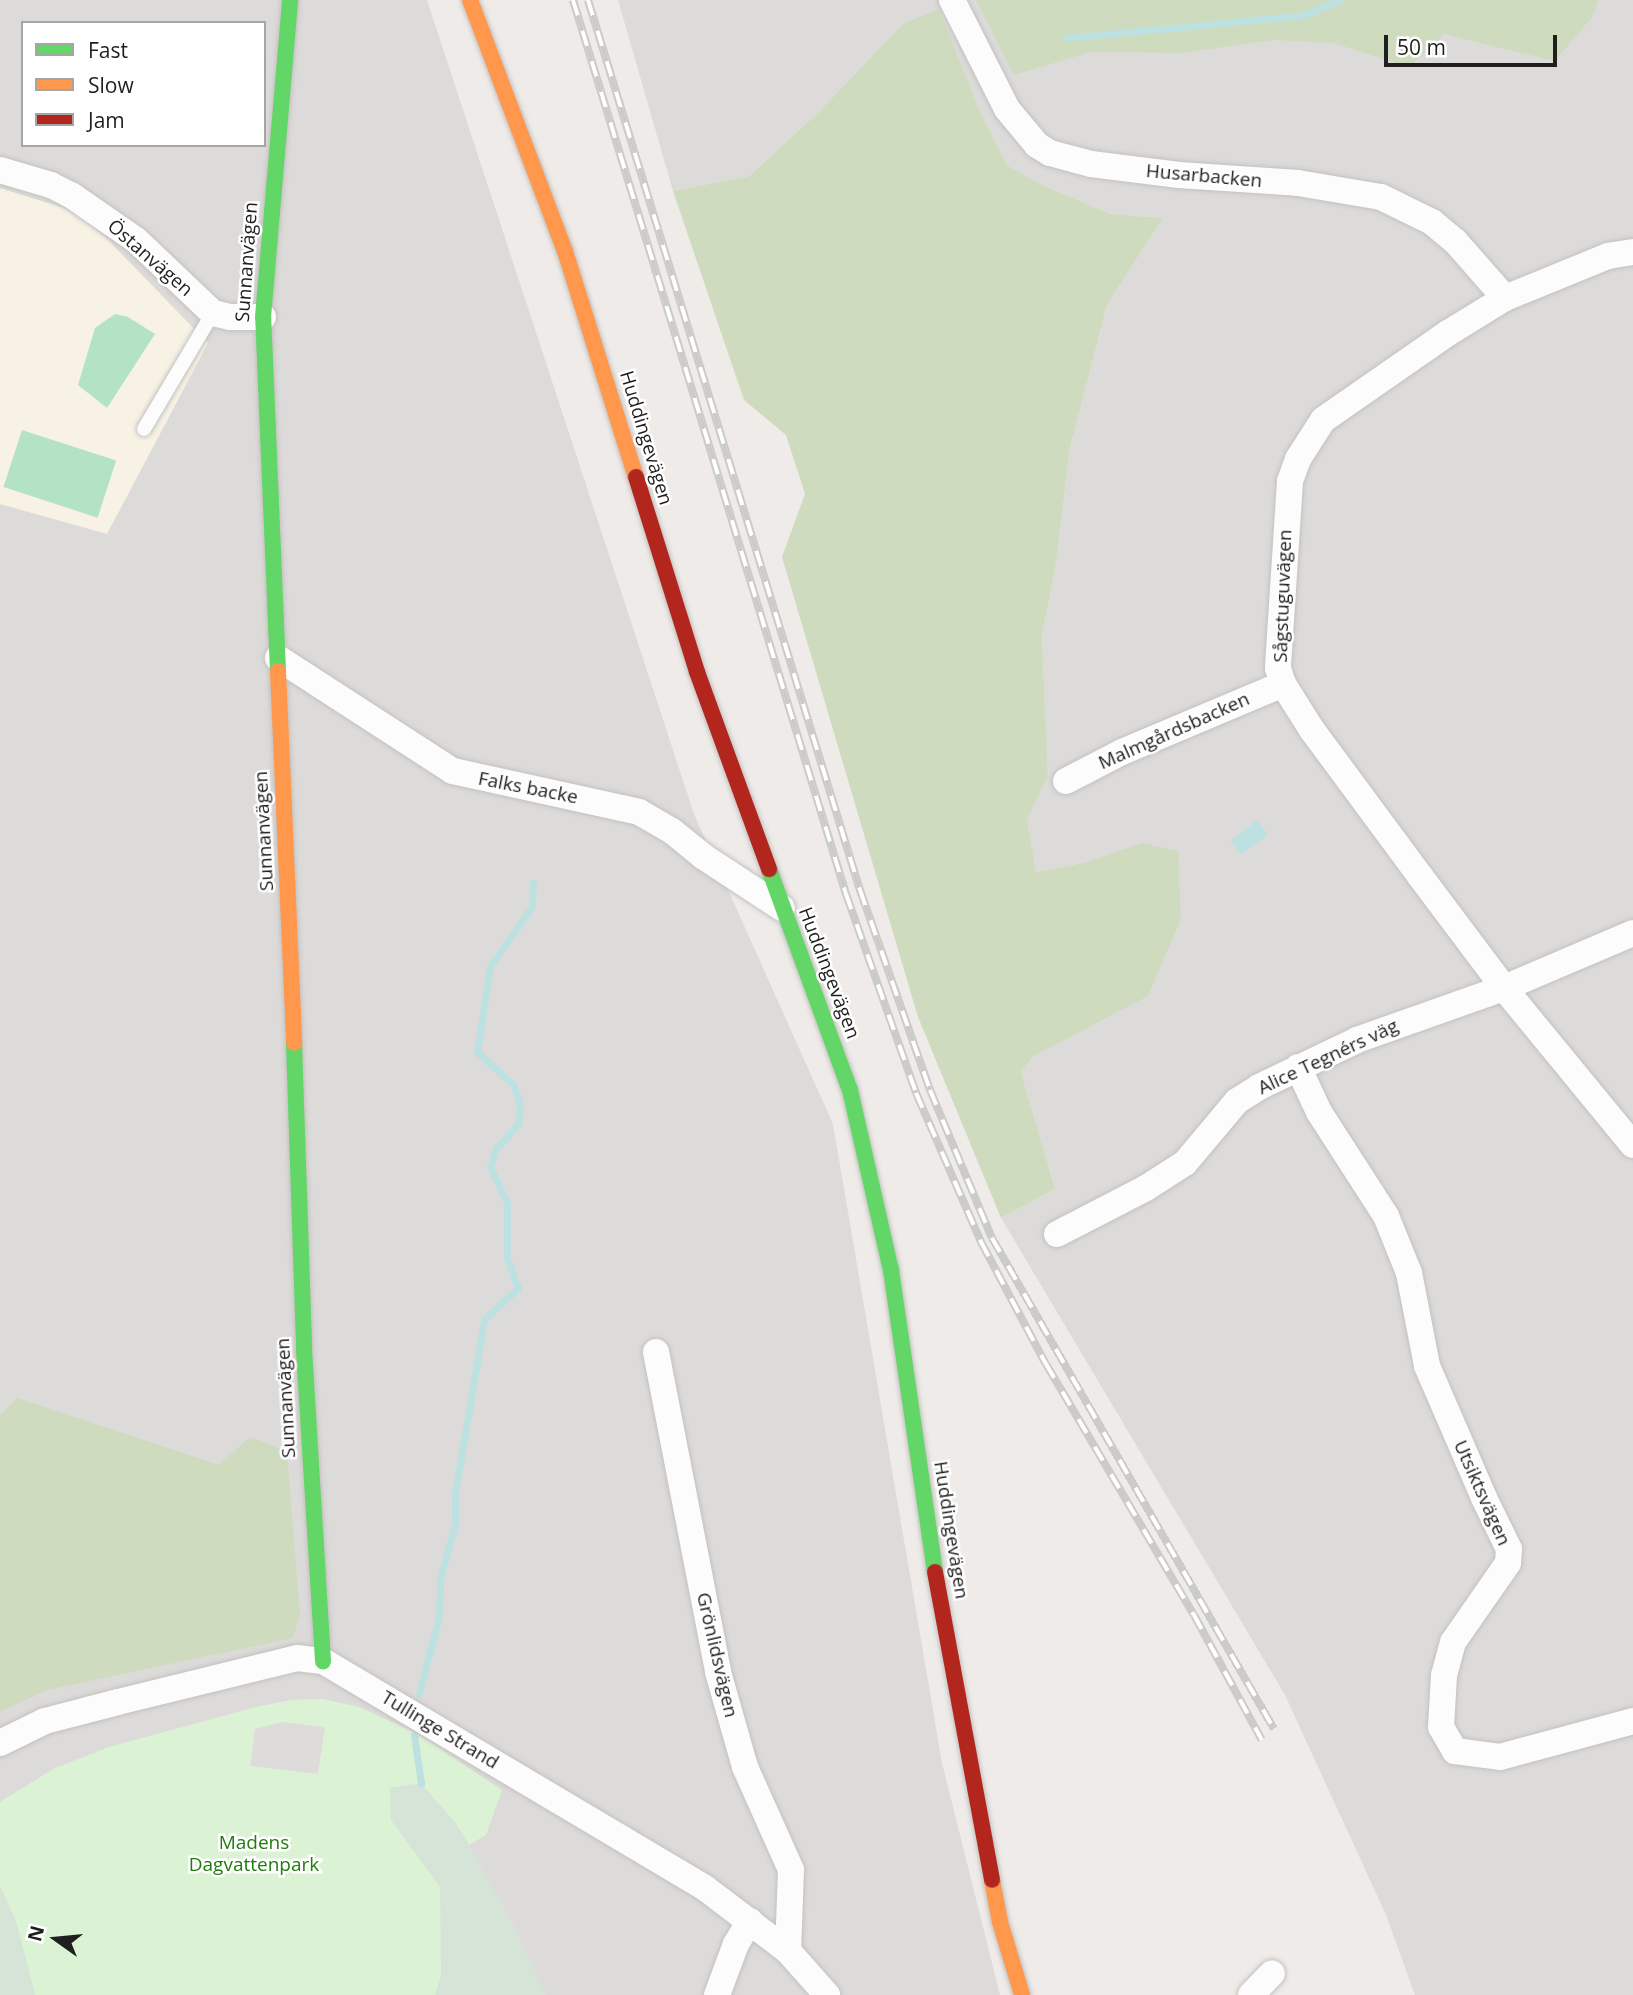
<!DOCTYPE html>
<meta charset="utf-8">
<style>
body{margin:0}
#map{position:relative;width:1633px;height:1995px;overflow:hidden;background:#eeebe8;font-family:"Open Sans",sans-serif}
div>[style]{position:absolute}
.residential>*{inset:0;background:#dddbd9}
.education>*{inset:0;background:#f7f2e4}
.forest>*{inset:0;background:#cfdbbe}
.wetland>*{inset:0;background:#d6e4d8}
.park>*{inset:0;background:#dbf3d4}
.pitch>*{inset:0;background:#b4e3c4;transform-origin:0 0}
.parking>*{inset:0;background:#dedcdb}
.water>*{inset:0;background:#bce1e0;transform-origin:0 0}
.stream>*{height:7px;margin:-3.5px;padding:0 3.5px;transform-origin:3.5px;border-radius:3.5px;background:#bce1e0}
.roads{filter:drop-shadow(0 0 2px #c3c2c0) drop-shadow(0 0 2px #c3c2c0)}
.lane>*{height:14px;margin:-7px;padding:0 7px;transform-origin:7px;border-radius:7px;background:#fcfcfc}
.street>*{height:26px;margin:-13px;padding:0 13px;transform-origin:13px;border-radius:13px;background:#fcfcfc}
.fast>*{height:16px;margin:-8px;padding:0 8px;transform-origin:8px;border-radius:8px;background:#63d668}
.slow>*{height:16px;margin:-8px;padding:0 8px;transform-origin:8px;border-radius:8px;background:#ff974d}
.jam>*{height:16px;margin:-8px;padding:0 8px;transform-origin:8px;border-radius:8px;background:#b3261e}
.rail>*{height:8px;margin-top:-4px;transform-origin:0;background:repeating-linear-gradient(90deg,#fff 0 16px,#cbcbca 0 32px);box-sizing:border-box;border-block:2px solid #cbcbca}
span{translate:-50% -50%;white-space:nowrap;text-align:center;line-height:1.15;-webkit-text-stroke:5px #fff;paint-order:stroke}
.street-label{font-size:19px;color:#1f1f1f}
.park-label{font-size:19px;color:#1f7d0d}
.legend{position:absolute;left:21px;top:21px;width:245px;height:126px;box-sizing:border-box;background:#fff;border:2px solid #a5a5a5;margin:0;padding:9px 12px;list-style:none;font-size:21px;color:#1f1f1f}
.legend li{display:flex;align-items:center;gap:14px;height:35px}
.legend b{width:35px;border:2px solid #a5a5a5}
.north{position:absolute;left:21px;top:1904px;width:70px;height:70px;-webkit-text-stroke:5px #fff;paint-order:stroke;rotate:285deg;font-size:19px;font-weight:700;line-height:28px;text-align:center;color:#1f1f1f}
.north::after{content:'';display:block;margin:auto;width:24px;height:32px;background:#1f1f1f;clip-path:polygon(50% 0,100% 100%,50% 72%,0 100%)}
.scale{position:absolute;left:1384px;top:35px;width:173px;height:32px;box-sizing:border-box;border:4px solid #1f1f1f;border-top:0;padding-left:9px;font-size:21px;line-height:24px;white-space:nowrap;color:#1f1f1f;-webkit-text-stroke:5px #fff;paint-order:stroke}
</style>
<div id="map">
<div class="residential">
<div style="clip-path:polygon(evenodd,0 0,427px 0,694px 814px,833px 1124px,942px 1763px,1000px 1995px,0 1995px,0 0,23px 23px,264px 23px,264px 145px,23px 145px,23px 23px)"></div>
<div style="clip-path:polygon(618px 0,1633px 0,1633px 1995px,1415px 1995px,1386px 1915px,1285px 1695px,1001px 1218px,1055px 1189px,1021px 1072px,1032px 1057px,1076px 1031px,1087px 862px,1036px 872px,1026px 820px,1048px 775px,1042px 635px,1056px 564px,1070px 448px,1107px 305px,1163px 218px,1111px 214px,1044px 186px,1007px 165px,979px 110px,821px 110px,749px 176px,673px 191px)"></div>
</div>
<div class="education">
<div style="clip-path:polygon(0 188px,64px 208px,85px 221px,106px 238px,208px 343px,107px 534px,0 504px)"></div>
</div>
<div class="forest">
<div style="clip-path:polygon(976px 0,1599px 0,1592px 17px,1555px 61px,1444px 34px,1409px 67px,1333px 43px,1273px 40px,1181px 53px,1091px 52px,1014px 75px)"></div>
<div style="clip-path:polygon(939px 9px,979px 110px,1007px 165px,1044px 186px,1111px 214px,1163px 218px,1107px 305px,1070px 448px,1056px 564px,1042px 635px,1048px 775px,1027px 820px,1036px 872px,1087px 862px,1142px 843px,1178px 851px,1181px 919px,1148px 996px,1032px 1057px,1021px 1072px,1055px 1189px,1001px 1218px,918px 1017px,782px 557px,805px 494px,786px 435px,744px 400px,673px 191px,749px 176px,821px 110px,903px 24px)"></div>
<div style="clip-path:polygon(17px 1398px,219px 1465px,250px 1437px,287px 1451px,300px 1615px,293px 1638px,47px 1690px,0 1712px,0 1415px)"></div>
</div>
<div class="wetland">
<div style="clip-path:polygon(421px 1783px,457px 1825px,512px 1922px,546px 1995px,435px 1995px,441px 1975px,391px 1820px,390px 1788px)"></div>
<div style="clip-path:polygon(0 1886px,16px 1921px,35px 1995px,0 1995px)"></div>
</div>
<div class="park">
<div style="clip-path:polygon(322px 1699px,359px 1707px,416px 1733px,502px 1790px,486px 1835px,469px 1845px,457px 1825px,421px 1783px,390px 1788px,391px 1820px,440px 1887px,441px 1975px,435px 1995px,35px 1995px,16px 1921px,0 1886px,0 1802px,53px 1769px,109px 1747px,256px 1707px,291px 1700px)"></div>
</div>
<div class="pitch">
<div style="clip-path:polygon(115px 314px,128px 317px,155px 334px,107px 408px,78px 385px,95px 328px)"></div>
<div style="left:22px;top:430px;width:99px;height:60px;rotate:18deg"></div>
</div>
<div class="parking">
<div style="clip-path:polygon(282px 1722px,325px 1727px,318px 1774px,250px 1766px,255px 1729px)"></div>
</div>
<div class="water">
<div style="left:1257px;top:820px;width:18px;height:34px;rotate:52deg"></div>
</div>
<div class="stream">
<div style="left:1066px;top:38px;width:239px;rotate:-5.5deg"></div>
<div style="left:1304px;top:15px;width:38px;rotate:-23deg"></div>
<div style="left:419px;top:1694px;width:81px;rotate:-75.6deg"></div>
<div style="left:439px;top:1616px;width:38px;rotate:-88deg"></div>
<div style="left:440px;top:1578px;width:56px;rotate:-74.5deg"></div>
<div style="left:455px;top:1524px;width:31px;rotate:-90deg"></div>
<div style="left:455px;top:1493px;width:176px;rotate:-80.5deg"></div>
<div style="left:484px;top:1319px;width:46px;rotate:-42.4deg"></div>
<div style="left:518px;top:1288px;width:33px;rotate:-110deg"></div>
<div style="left:507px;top:1257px;width:54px;rotate:-90deg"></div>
<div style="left:507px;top:1203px;width:40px;rotate:-115deg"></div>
<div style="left:490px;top:1167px;width:20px;rotate:-72deg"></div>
<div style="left:496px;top:1148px;width:33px;rotate:-47deg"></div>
<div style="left:518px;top:1124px;width:20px;rotate:-84deg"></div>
<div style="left:520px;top:1104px;width:21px;rotate:-109deg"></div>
<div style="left:513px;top:1084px;width:48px;rotate:-138.4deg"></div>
<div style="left:477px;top:1052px;width:87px;rotate:-81.4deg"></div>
<div style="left:490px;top:966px;width:72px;rotate:-54.6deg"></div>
<div style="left:532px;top:907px;width:24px;rotate:-88deg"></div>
<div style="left:414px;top:1735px;width:49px;rotate:81.7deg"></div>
</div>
<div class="roads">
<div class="lane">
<div style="left:144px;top:429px;width:135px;rotate:-59.3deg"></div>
</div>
<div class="street">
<div style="left:952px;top:0;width:122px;rotate:63.2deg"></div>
<div style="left:1007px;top:109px;width:47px;rotate:50.2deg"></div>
<div style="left:1037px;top:145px;width:15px;rotate:32deg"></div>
<div style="left:1050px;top:153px;width:42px;rotate:15deg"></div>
<div style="left:1091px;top:164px;width:89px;rotate:7.1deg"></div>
<div style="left:1179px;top:175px;width:119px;rotate:3.8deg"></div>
<div style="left:1298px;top:183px;width:84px;rotate:9.6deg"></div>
<div style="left:1381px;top:197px;width:57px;rotate:26.1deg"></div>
<div style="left:1432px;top:222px;width:30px;rotate:40deg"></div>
<div style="left:1455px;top:241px;width:76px;rotate:48.7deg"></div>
<div style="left:0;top:170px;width:53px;rotate:16.4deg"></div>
<div style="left:51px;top:185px;width:22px;rotate:27deg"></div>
<div style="left:71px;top:195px;width:79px;rotate:34.7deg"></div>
<div style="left:136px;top:240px;width:106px;rotate:43.5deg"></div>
<div style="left:213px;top:313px;width:17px;rotate:13deg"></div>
<div style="left:230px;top:317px;width:33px"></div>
<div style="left:1633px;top:252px;width:25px;rotate:171deg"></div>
<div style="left:1608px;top:256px;width:111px;rotate:157.8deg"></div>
<div style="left:1505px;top:298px;width:67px;rotate:148.4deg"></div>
<div style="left:1448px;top:333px;width:152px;rotate:145.2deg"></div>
<div style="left:1323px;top:420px;width:46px;rotate:122.7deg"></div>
<div style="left:1298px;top:459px;width:23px;rotate:110deg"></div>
<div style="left:1290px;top:481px;width:187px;rotate:93.7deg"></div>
<div style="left:1278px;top:668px;width:17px;rotate:73deg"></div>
<div style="left:1283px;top:684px;width:54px;rotate:57.8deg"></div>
<div style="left:1312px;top:730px;width:182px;rotate:53.5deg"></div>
<div style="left:1420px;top:876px;width:140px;rotate:53.1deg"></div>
<div style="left:1504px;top:988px;width:203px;rotate:50.6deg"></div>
<div style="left:278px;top:658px;width:208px;rotate:32.9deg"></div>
<div style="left:453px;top:771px;width:190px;rotate:12.4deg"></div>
<div style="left:639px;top:812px;width:38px;rotate:30deg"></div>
<div style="left:672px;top:831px;width:41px;rotate:39.1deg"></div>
<div style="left:704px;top:857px;width:93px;rotate:33.2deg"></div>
<div style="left:1066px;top:781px;width:63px;rotate:-27.4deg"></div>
<div style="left:1122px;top:752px;width:175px;rotate:-22.9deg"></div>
<div style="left:1298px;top:1067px;width:50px;rotate:65deg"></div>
<div style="left:1319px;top:1112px;width:124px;rotate:57.2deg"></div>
<div style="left:1386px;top:1216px;width:61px;rotate:68deg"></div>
<div style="left:1409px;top:1273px;width:95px;rotate:79deg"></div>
<div style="left:1427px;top:1366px;width:144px;rotate:66.6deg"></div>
<div style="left:1484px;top:1498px;width:57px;rotate:63.9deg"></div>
<div style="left:1509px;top:1549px;width:14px;rotate:94deg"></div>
<div style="left:1508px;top:1563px;width:96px;rotate:124.8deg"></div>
<div style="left:1453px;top:1642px;width:34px;rotate:105deg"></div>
<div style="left:1444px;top:1675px;width:52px;rotate:93.3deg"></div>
<div style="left:1441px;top:1727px;width:28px;rotate:60deg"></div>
<div style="left:1455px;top:1751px;width:45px;rotate:7.6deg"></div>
<div style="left:1500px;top:1757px;width:138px;rotate:-15.1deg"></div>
<div style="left:1057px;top:1234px;width:100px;rotate:-27.3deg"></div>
<div style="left:1146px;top:1188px;width:46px;rotate:-32.7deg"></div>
<div style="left:1185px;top:1163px;width:81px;rotate:-50deg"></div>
<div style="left:1237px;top:1101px;width:26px;rotate:-32deg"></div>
<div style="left:1259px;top:1087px;width:109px;rotate:-25.6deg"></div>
<div style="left:1357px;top:1040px;width:156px;rotate:-19.5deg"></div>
<div style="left:1504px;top:988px;width:140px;rotate:-23.1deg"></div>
<div style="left:656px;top:1352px;width:326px;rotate:79deg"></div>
<div style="left:718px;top:1672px;width:99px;rotate:74.1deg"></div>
<div style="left:745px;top:1767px;width:113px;rotate:65.9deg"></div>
<div style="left:791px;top:1870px;width:81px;rotate:92.1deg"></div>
<div style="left:0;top:1743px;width:50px;rotate:-26.1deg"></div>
<div style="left:45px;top:1721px;width:75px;rotate:-14.6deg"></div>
<div style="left:118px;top:1702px;width:184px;rotate:-13.8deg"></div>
<div style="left:297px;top:1658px;width:26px;rotate:7deg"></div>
<div style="left:323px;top:1661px;width:444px;rotate:30.7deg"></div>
<div style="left:705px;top:1888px;width:104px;rotate:37.2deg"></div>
<div style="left:788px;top:1951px;width:59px;rotate:48.4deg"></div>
<div style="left:717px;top:1995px;width:54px;rotate:-69.6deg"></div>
<div style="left:736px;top:1944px;width:27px;rotate:-59deg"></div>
<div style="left:1251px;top:1995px;width:30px;rotate:-46deg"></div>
</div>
<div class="fast">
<div style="left:278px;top:671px;width:354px;rotate:-92.4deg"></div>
<div style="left:263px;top:317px;width:318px;rotate:-85.1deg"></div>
<div style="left:769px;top:869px;width:235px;rotate:69.9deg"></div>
<div style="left:850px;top:1090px;width:185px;rotate:77.2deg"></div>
<div style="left:891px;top:1270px;width:305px;rotate:81.7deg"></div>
<div style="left:294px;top:1043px;width:307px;rotate:88.1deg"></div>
<div style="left:304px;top:1350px;width:312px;rotate:86.5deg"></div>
</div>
<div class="slow">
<div style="left:470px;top:0;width:268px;rotate:69.3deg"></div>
<div style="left:565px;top:251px;width:237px;rotate:72.6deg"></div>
<div style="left:278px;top:671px;width:372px;rotate:87.5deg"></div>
<div style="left:992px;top:1880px;width:43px;rotate:79.2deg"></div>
<div style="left:1000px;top:1922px;width:76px;rotate:73.2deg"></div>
</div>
<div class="jam">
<div style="left:636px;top:477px;width:204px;rotate:72.6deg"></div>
<div style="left:697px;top:672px;width:210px;rotate:69.9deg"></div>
<div style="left:935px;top:1572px;width:313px;rotate:79.5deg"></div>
</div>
</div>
<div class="rail">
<div style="left:573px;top:0;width:935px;rotate:73.02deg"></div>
<div style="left:846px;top:894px;width:211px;rotate:70.6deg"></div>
<div style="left:916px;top:1093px;width:163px;rotate:66.4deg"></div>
<div style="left:981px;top:1242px;width:138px;rotate:62deg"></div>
<div style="left:1046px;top:1364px;width:291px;rotate:59.5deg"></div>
<div style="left:1194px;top:1615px;width:142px;rotate:61.5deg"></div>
<div style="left:588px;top:0;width:931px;rotate:73.01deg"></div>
<div style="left:860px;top:890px;width:212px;rotate:70.7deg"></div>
<div style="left:930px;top:1090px;width:160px;rotate:67.3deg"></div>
<div style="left:992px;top:1238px;width:566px;rotate:60.13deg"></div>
</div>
<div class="street-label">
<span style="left:1204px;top:176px;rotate:5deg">Husarbacken</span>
<span style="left:150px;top:258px;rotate:41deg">Östanvägen</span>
<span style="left:247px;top:262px;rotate:-86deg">Sunnanvägen</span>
<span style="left:646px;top:438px;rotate:73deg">Huddingevägen</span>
<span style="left:1283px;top:596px;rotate:-88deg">Sågstuguvägen</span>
<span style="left:1174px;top:731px;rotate:-24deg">Malmgårdsbacken</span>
<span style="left:528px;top:788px;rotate:11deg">Falks backe</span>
<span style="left:264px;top:831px;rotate:-93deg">Sunnanvägen</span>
<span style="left:829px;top:973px;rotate:69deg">Huddingevägen</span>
<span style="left:1328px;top:1057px;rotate:-25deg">Alice Tegnérs väg</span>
<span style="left:286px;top:1398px;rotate:-93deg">Sunnanvägen</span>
<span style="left:1482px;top:1493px;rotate:66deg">Utsiktsvägen</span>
<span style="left:951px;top:1530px;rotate:81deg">Huddingevägen</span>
<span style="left:717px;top:1655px;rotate:77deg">Grönlidsvägen</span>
<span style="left:440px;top:1730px;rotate:31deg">Tullinge Strand</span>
</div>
<div class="park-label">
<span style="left:254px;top:1854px">Madens<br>Dagvattenpark</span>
</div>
<ul class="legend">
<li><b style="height:9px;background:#63d668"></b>Fast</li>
<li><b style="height:9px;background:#ff974d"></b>Slow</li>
<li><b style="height:9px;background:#b3261e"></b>Jam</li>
</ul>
<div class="north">N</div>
<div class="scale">50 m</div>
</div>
